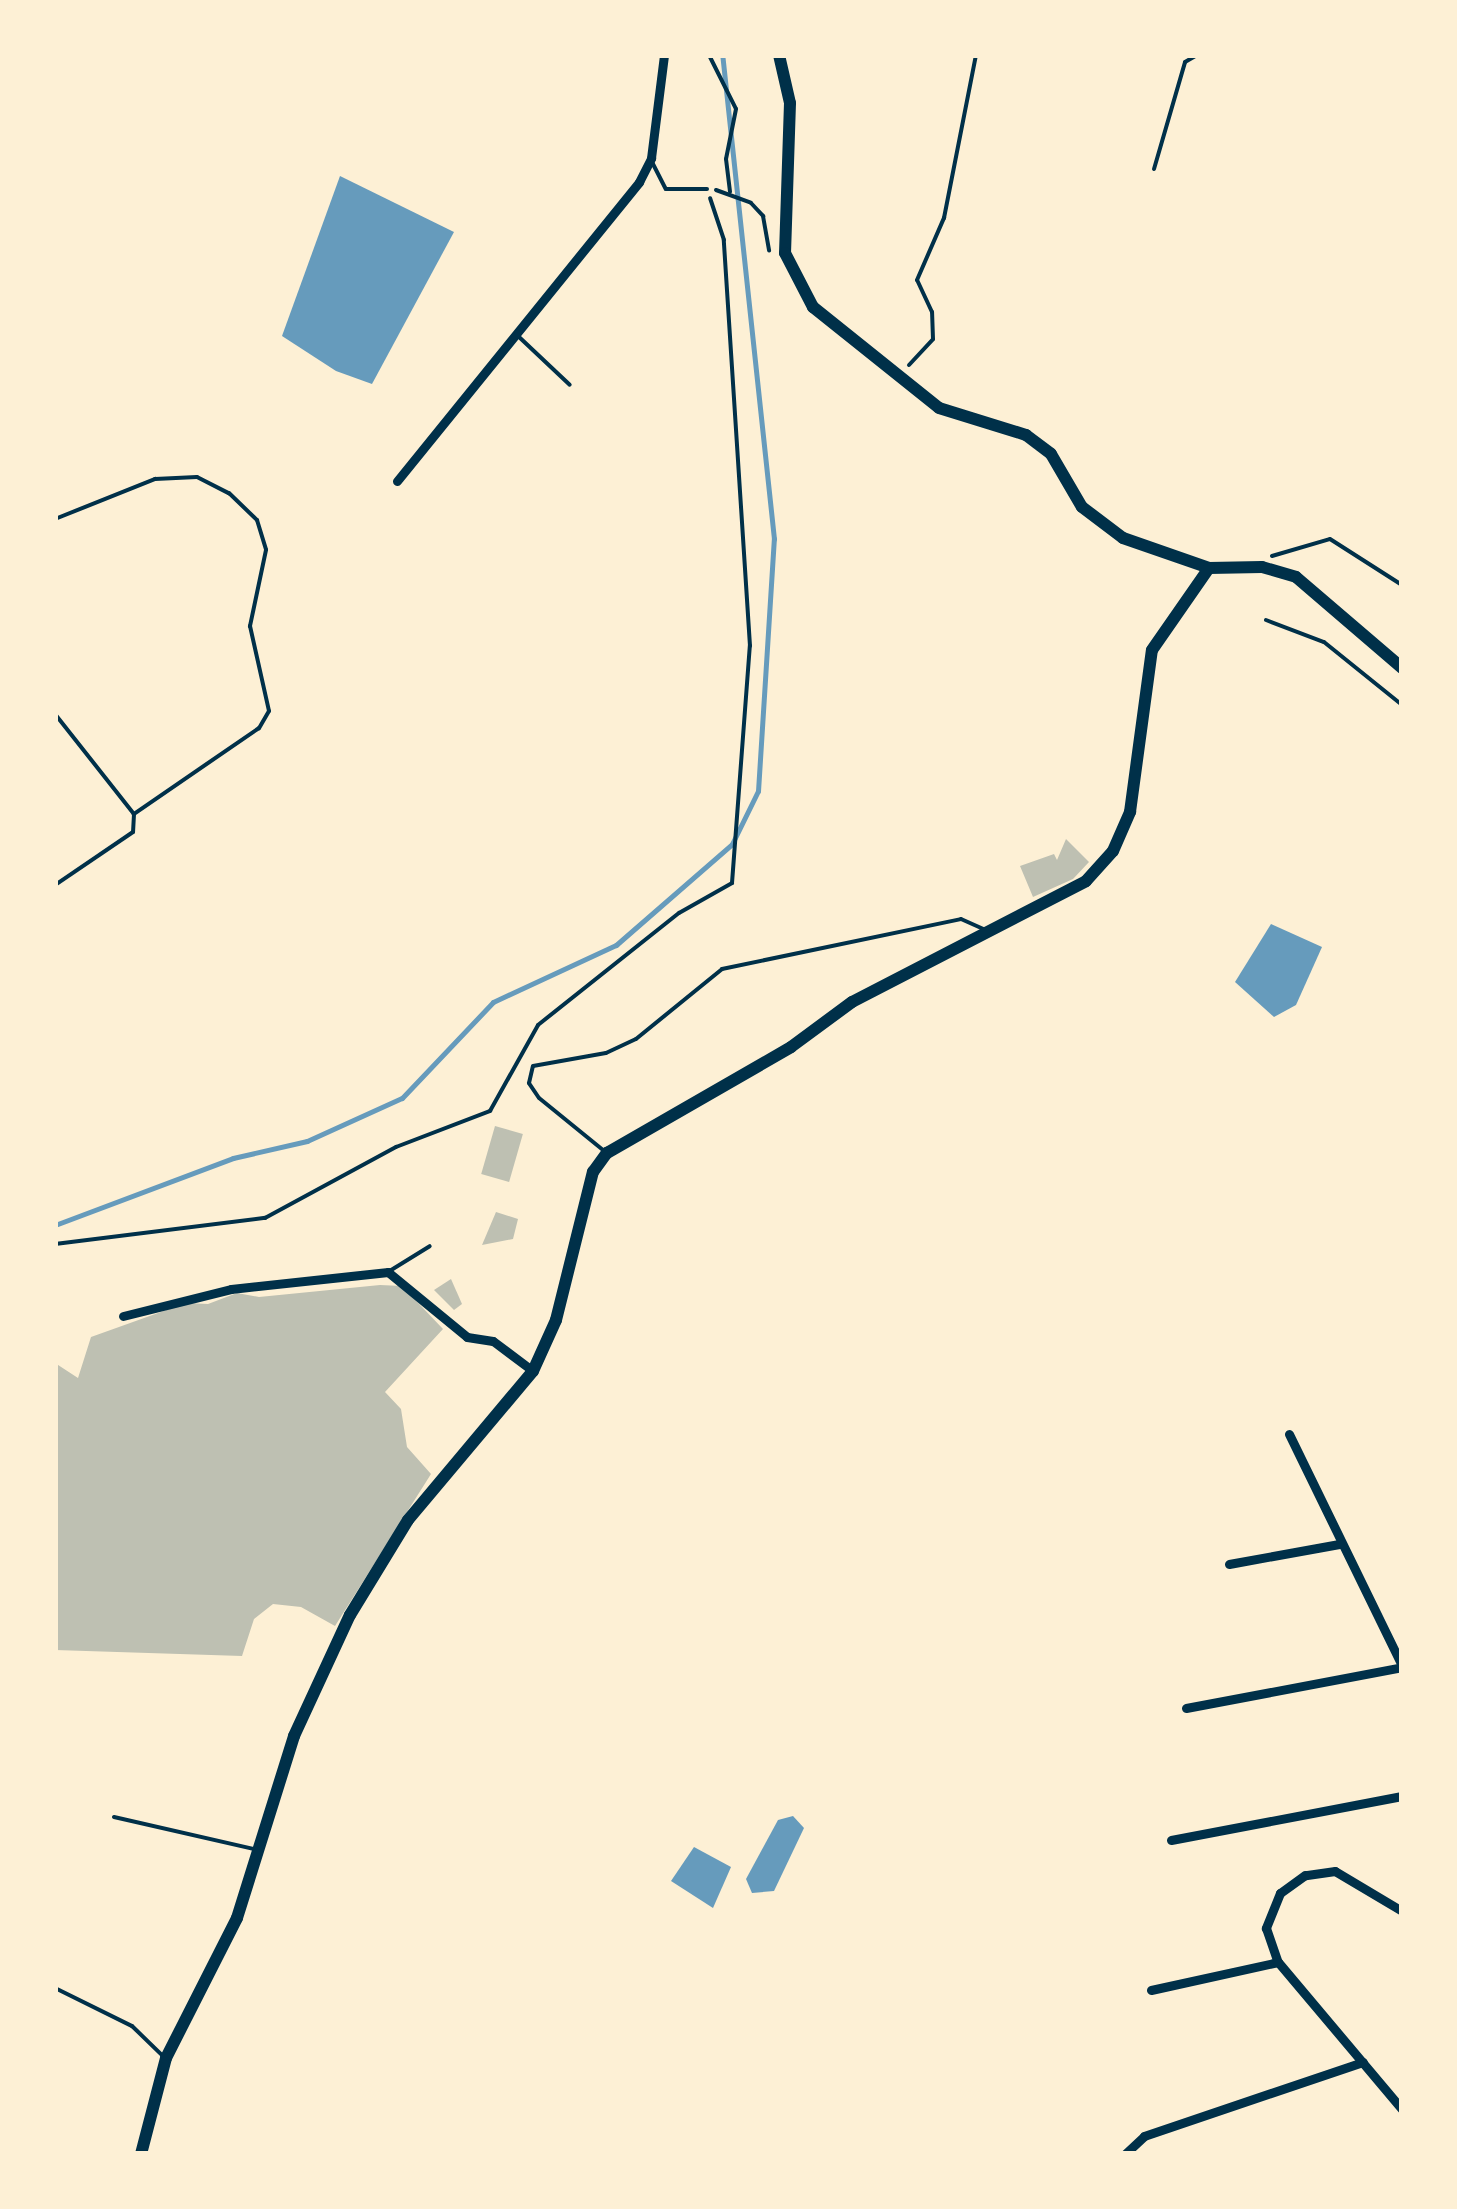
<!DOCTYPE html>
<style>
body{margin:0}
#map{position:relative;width:1457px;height:2209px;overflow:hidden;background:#fdf0d5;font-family:"Archivo Narrow",sans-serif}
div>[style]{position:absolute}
.water>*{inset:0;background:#669bbc}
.stream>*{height:5px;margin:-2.5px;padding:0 2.5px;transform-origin:2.5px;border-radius:2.5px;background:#669bbc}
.building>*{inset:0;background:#bec0b2;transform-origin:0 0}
.path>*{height:4px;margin:-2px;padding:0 2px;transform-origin:2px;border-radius:2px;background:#003049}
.service>*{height:4px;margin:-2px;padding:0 2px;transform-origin:2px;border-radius:2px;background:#003049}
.minor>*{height:9px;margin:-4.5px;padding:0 4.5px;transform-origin:4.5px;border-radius:4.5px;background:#003049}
.secondary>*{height:12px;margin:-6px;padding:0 6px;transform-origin:6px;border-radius:6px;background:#003049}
span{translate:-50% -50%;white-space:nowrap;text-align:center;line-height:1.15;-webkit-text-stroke:10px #fdf0d5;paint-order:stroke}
.frame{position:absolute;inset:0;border:58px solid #fdf0d5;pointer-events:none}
</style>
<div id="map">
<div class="water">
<div style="clip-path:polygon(340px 176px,454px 232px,372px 384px,336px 371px,282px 336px)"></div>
<div style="clip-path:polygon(1271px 924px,1322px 947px,1296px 1005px,1274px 1017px,1235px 982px)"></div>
<div style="clip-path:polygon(793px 1816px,804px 1828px,774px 1891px,752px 1893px,746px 1879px,778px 1820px)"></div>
<div style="clip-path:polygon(694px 1847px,731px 1867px,713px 1908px,671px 1881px)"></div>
</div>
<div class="stream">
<div style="left:55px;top:1225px;width:190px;rotate:-20.6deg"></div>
<div style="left:233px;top:1158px;width:76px;rotate:-12.9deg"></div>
<div style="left:307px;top:1141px;width:104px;rotate:-24.4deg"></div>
<div style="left:402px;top:1098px;width:132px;rotate:-46.5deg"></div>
<div style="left:493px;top:1002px;width:136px;rotate:-24.9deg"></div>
<div style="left:616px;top:945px;width:154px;rotate:-41deg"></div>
<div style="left:732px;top:844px;width:59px;rotate:-63.9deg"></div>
<div style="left:758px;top:791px;width:253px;rotate:-86.4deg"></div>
<div style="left:774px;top:539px;width:487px;rotate:-96.1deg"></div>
</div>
<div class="building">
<div style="clip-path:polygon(1066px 839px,1089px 862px,1073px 879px,1033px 897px,1020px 866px,1054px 854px,1057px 860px)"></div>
<div style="left:495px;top:1126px;width:29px;height:50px;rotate:16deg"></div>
<div style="clip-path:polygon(496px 1212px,518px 1219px,513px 1239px,482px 1245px)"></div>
<div style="clip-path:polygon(451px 1279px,462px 1304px,454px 1310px,434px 1290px)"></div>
<div style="clip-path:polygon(380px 1285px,402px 1286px,443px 1329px,385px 1392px,401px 1409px,407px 1447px,431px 1474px,335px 1626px,301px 1607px,273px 1604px,254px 1619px,242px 1656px,55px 1650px,55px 1363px,78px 1378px,91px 1337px,186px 1303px,208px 1304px,237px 1293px,259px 1297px)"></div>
</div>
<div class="path">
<div style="left:709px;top:55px;width:60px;rotate:63.4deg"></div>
<div style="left:736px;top:109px;width:51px;rotate:101.3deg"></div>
<div style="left:726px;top:159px;width:33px;rotate:83deg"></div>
<div style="left:716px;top:190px;width:37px;rotate:20deg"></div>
<div style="left:751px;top:203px;width:18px;rotate:47deg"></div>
<div style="left:763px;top:216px;width:35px;rotate:80deg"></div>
<div style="left:909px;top:365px;width:35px;rotate:-47deg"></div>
<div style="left:933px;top:339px;width:27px;rotate:-92deg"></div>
<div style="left:932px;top:312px;width:35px;rotate:-115deg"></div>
<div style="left:917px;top:280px;width:68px;rotate:-66.5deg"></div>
<div style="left:944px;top:218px;width:166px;rotate:-78.9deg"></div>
<div style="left:55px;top:519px;width:108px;rotate:-21.8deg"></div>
<div style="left:155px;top:479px;width:42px;rotate:-2.7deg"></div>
<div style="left:197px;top:477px;width:36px;rotate:27deg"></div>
<div style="left:229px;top:493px;width:39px;rotate:44deg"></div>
<div style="left:257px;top:520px;width:31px;rotate:73deg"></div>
<div style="left:266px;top:550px;width:78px;rotate:101.9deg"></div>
<div style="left:250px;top:626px;width:87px;rotate:77.4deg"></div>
<div style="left:269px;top:711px;width:20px;rotate:120deg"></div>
<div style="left:259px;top:728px;width:152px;rotate:145.5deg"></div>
<div style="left:1272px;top:556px;width:60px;rotate:-16.3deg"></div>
<div style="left:1330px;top:539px;width:85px;rotate:32.6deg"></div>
<div style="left:55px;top:714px;width:127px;rotate:51.7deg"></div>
<div style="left:134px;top:814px;width:18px;rotate:93deg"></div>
<div style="left:133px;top:832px;width:94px;rotate:145.8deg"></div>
<div style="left:55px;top:1244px;width:212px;rotate:-7.1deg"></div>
<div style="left:265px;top:1218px;width:149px;rotate:-28.5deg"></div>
<div style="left:396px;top:1147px;width:101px;rotate:-21deg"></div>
<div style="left:490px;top:1111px;width:98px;rotate:-60.8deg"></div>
<div style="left:538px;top:1025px;width:180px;rotate:-38.5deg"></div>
<div style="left:679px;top:913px;width:61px;rotate:-29.5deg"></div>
<div style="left:732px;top:883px;width:238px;rotate:-85.7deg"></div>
<div style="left:750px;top:646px;width:407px;rotate:-93.7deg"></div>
<div style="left:724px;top:240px;width:44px;rotate:-108.4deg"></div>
</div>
<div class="service">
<div style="left:652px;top:162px;width:30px;rotate:63deg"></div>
<div style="left:666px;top:189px;width:41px"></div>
<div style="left:1154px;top:169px;width:111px;rotate:-73.8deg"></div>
<div style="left:1185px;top:62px;width:14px;rotate:-30deg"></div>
<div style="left:518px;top:336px;width:71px;rotate:43.3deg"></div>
<div style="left:1266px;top:620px;width:62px;rotate:20.8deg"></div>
<div style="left:1324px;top:642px;width:100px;rotate:38.9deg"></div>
<div style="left:603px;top:1150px;width:82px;rotate:-140.9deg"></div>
<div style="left:539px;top:1098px;width:18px;rotate:-124deg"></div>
<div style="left:529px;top:1083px;width:17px;rotate:-77deg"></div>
<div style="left:533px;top:1066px;width:74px;rotate:-10.1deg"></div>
<div style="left:606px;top:1053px;width:33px;rotate:-25deg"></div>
<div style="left:636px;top:1039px;width:111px;rotate:-39.1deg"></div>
<div style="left:722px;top:969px;width:244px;rotate:-11.8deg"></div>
<div style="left:961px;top:919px;width:27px;rotate:24deg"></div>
<div style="left:388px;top:1272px;width:49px;rotate:-31.8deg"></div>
<div style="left:114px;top:1817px;width:144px;rotate:12.9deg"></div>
<div style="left:55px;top:1988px;width:86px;rotate:26.3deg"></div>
<div style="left:132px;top:2026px;width:45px;rotate:44.1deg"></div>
</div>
<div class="minor">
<div style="left:397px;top:481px;width:385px;rotate:-51deg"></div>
<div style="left:639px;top:182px;width:27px;rotate:-63deg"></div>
<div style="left:651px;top:158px;width:104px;rotate:-82.8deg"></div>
<div style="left:123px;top:1316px;width:111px;rotate:-14deg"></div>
<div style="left:231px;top:1289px;width:158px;rotate:-6.2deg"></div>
<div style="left:388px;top:1272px;width:102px;rotate:39.4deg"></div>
<div style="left:467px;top:1337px;width:26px;rotate:9deg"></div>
<div style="left:493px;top:1341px;width:50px;rotate:36.9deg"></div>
<div style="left:1289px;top:1434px;width:258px;rotate:64deg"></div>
<div style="left:1229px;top:1564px;width:112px;rotate:-10.3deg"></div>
<div style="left:1186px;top:1708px;width:220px;rotate:-10.7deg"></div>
<div style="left:1171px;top:1840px;width:235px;rotate:-10.8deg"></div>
<div style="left:1402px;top:1911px;width:78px;rotate:-149.2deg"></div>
<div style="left:1335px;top:1871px;width:30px;rotate:172deg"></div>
<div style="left:1305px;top:1875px;width:31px;rotate:144deg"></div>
<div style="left:1280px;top:1893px;width:38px;rotate:112deg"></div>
<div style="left:1266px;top:1928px;width:36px;rotate:71deg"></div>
<div style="left:1278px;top:1962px;width:192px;rotate:49.9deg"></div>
<div style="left:1151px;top:1990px;width:130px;rotate:-12.4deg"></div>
<div style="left:1125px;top:2154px;width:26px;rotate:-43deg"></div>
<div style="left:1144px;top:2136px;width:231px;rotate:-18.7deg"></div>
</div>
<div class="secondary">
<div style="left:779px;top:55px;width:49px;rotate:77.1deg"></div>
<div style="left:790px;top:103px;width:150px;rotate:91.9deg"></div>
<div style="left:785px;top:253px;width:61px;rotate:62.6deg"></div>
<div style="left:813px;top:307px;width:161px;rotate:38.7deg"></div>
<div style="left:939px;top:408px;width:91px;rotate:17.2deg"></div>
<div style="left:1026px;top:435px;width:31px;rotate:37deg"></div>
<div style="left:1051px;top:454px;width:61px;rotate:59.7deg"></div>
<div style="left:1082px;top:507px;width:51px;rotate:37.1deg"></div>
<div style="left:1123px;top:538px;width:91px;rotate:19.2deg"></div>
<div style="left:1209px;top:568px;width:53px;rotate:-1.1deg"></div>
<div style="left:1262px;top:567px;width:35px;rotate:16deg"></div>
<div style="left:1296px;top:577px;width:140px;rotate:40.6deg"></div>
<div style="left:141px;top:2154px;width:99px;rotate:-75.4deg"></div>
<div style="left:166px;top:2058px;width:157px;rotate:-63.1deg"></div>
<div style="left:237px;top:1918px;width:191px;rotate:-72.6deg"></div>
<div style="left:294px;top:1736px;width:133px;rotate:-65.2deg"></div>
<div style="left:350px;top:1615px;width:111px;rotate:-58.6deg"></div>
<div style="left:408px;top:1520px;width:194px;rotate:-50deg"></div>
<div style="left:533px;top:1371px;width:56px;rotate:-65.7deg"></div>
<div style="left:556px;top:1320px;width:153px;rotate:-76deg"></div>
<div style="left:593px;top:1172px;width:24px;rotate:-54deg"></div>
<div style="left:607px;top:1153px;width:212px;rotate:-29.9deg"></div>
<div style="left:791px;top:1047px;width:76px;rotate:-36.4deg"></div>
<div style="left:852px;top:1002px;width:263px;rotate:-27.3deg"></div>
<div style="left:1086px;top:881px;width:40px;rotate:-48deg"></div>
<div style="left:1113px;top:851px;width:43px;rotate:-66.4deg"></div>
<div style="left:1130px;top:812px;width:163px;rotate:-82.3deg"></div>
<div style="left:1152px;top:650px;width:100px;rotate:-55.2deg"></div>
</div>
<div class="frame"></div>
</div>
